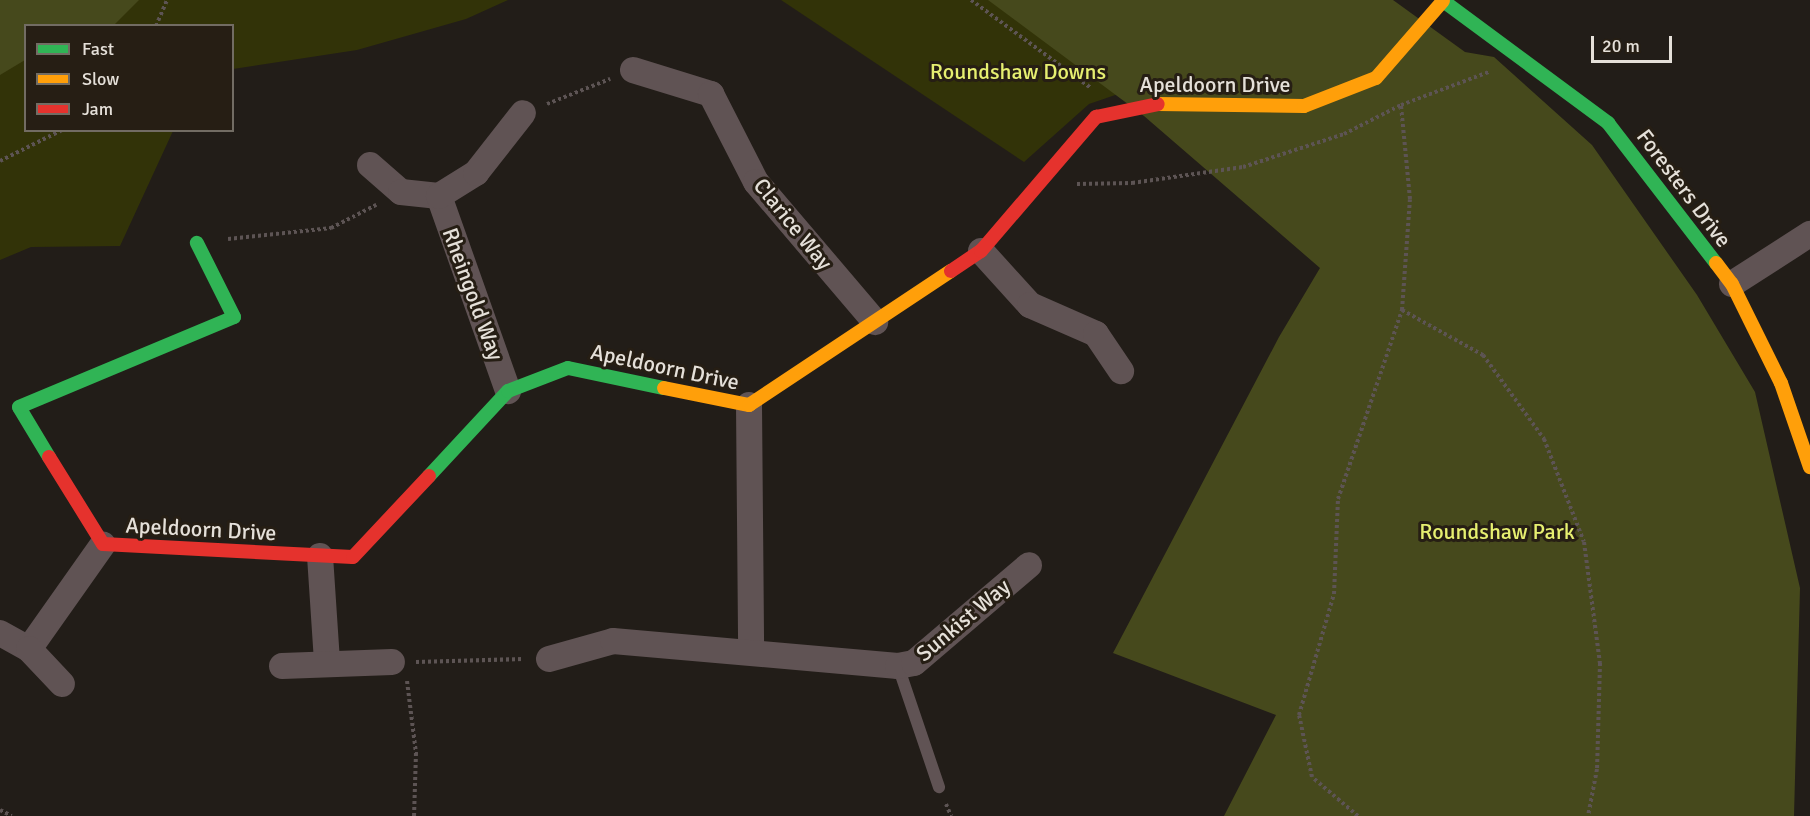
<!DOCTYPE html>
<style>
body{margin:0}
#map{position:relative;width:1810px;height:816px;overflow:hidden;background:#221d18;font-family:Signika,sans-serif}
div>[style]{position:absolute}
.green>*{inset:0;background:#323308}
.forest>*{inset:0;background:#46491c}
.path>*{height:4px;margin-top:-2px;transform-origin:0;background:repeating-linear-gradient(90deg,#5d5454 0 3px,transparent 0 6px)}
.lane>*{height:12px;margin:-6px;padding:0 6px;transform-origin:6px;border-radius:6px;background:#605354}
.street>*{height:26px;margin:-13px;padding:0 13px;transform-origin:13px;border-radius:13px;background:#605354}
.fast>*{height:14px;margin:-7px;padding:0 7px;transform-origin:7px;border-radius:7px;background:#30b455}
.slow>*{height:14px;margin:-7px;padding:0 7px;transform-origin:7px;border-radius:7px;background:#ff9f0a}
.jam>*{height:14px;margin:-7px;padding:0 7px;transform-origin:7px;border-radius:7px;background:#e5322d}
span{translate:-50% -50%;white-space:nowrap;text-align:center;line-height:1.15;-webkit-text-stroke:6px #261e14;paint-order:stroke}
.park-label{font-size:22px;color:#e6ef70}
.street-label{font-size:22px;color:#e5e0d9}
.legend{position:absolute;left:24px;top:24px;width:210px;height:108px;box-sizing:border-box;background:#261e14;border:2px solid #726c63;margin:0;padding:8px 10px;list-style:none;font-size:18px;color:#e5e0d9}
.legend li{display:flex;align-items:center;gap:12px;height:30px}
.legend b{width:30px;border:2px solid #726c63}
.scale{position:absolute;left:1591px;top:36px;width:81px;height:27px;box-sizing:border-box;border:3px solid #e5e0d9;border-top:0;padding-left:8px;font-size:18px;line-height:21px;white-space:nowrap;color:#e5e0d9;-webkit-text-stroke:4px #261e14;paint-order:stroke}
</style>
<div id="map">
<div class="green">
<div style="clip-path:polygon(0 0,508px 0,466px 19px,357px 50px,233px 69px,232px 26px,26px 26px,26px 130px,173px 131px,120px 246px,31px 247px,0 260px)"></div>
<div style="clip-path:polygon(781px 0,1392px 0,1089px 104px,1024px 162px)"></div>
</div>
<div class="forest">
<div style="clip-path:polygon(0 0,139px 0,114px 25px,26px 26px,25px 60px,0 75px)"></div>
<div style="clip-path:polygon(988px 0,1393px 0,1465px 52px,1494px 57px,1592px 145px,1697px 295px,1755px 392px,1800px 588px,1794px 816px,1224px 816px,1276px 715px,1113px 653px,1279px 337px,1320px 268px,1144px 116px)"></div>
</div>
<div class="path">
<div style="left:971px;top:0;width:149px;rotate:36.3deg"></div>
<div style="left:156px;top:26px;width:28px;rotate:-67deg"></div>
<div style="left:547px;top:104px;width:68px;rotate:-21.6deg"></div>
<div style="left:0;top:161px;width:69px;rotate:-26.6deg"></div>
<div style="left:1077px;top:184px;width:55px;rotate:-1deg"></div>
<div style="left:1132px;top:183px;width:112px;rotate:-8.2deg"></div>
<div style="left:1243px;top:167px;width:106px;rotate:-18.1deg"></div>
<div style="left:1344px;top:134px;width:64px;rotate:-27deg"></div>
<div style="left:1401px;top:105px;width:94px;rotate:-20.6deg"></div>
<div style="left:228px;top:239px;width:104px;rotate:-6.1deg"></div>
<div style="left:331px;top:228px;width:51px;rotate:-27.1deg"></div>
<div style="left:1402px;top:310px;width:93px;rotate:29.1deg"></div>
<div style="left:1483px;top:355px;width:104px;rotate:54deg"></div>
<div style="left:1544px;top:439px;width:110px;rotate:68.8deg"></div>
<div style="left:1584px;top:542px;width:122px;rotate:82.5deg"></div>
<div style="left:1600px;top:663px;width:106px;rotate:91.6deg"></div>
<div style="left:1597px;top:769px;width:48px;rotate:100.8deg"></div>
<div style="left:416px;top:662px;width:107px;rotate:-1.6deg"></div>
<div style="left:407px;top:681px;width:73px;rotate:82.9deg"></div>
<div style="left:416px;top:753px;width:63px;rotate:91.8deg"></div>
<div style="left:946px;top:804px;width:13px;rotate:67deg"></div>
<div style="left:0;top:810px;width:13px;rotate:27deg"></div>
<div style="left:1358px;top:816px;width:60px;rotate:-139.7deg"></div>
<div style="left:1312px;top:777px;width:63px;rotate:-101.8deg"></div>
<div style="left:1299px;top:715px;width:126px;rotate:-73.9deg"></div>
<div style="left:1334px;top:594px;width:95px;rotate:-87.6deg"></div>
<div style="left:1338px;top:499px;width:200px;rotate:-71.3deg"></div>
<div style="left:1402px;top:310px;width:111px;rotate:-85.9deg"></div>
<div style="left:1410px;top:199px;width:94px;rotate:-95.5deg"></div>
</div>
<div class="lane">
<div style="left:898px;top:666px;width:128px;rotate:71.3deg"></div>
</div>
<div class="street">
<div style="left:633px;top:70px;width:82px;rotate:17.1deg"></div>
<div style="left:711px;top:94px;width:99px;rotate:62.9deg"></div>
<div style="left:756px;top:182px;width:184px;rotate:49.6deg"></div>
<div style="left:370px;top:165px;width:41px;rotate:41.1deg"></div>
<div style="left:401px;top:192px;width:38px;rotate:6deg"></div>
<div style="left:439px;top:196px;width:207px;rotate:70.5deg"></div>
<div style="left:439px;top:196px;width:44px;rotate:-31.9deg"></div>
<div style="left:476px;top:173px;width:76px;rotate:-51.9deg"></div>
<div style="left:981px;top:251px;width:73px;rotate:47.8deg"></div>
<div style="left:1030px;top:305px;width:72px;rotate:23.7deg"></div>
<div style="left:1096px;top:334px;width:45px;rotate:56deg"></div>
<div style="left:1732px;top:284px;width:93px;rotate:-32.7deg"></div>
<div style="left:749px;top:405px;width:246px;rotate:89.5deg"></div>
<div style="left:320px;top:556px;width:105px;rotate:86.2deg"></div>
<div style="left:0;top:633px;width:33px;rotate:29deg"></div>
<div style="left:29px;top:649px;width:128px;rotate:-54.8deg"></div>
<div style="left:29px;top:649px;width:48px;rotate:46.7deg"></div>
<div style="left:549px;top:659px;width:66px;rotate:-15.7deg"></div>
<div style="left:613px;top:641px;width:286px;rotate:5deg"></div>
<div style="left:898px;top:666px;width:16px;rotate:-11deg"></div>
<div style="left:914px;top:663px;width:151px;rotate:-40.4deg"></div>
<div style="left:282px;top:666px;width:110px;rotate:-2.1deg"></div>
</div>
<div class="fast">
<div style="left:1442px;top:0;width:207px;rotate:36.5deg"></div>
<div style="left:1608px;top:123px;width:177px;rotate:52.4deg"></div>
<div style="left:49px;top:457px;width:58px;rotate:-121deg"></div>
<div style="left:19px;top:407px;width:233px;rotate:-22.7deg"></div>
<div style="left:234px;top:317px;width:83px;rotate:-116.6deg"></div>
<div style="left:429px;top:476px;width:116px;rotate:-47.1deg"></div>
<div style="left:508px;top:391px;width:64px;rotate:-21deg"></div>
<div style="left:568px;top:368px;width:98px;rotate:11.8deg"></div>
</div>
<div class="slow">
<div style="left:1158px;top:104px;width:146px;rotate:0.8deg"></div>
<div style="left:1304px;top:106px;width:77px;rotate:-21.3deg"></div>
<div style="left:1376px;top:78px;width:102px;rotate:-49deg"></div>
<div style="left:1716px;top:263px;width:26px;rotate:53deg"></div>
<div style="left:1732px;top:284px;width:110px;rotate:63.7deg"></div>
<div style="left:1781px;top:383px;width:89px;rotate:71deg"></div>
<div style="left:664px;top:388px;width:87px;rotate:11.3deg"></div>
<div style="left:749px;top:405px;width:242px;rotate:-33.6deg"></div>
</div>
<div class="jam">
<div style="left:951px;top:271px;width:36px;rotate:-34deg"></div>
<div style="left:981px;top:251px;width:177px;rotate:-49.4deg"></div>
<div style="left:1096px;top:117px;width:63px;rotate:-11.8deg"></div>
<div style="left:49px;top:457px;width:102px;rotate:58.2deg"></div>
<div style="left:103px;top:544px;width:250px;rotate:3deg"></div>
<div style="left:353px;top:557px;width:111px;rotate:-46.8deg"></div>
</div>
<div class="park-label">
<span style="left:1018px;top:72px">Roundshaw Downs</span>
<span style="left:1497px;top:532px">Roundshaw Park</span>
</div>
<div class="street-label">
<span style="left:1215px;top:85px">Apeldoorn Drive</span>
<span style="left:1684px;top:188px;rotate:53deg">Foresters Drive</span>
<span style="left:793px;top:224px;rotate:51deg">Clarice Way</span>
<span style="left:473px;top:294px;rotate:70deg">Rheingold Way</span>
<span style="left:665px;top:367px;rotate:12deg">Apeldoorn Drive</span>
<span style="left:201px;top:529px;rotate:3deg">Apeldoorn Drive</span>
<span style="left:963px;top:620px;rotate:-40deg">Sunkist Way</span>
</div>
<ul class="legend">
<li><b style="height:8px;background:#30b455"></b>Fast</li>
<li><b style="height:8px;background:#ff9f0a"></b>Slow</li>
<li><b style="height:8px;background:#e5322d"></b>Jam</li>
</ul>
<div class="scale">20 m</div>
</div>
